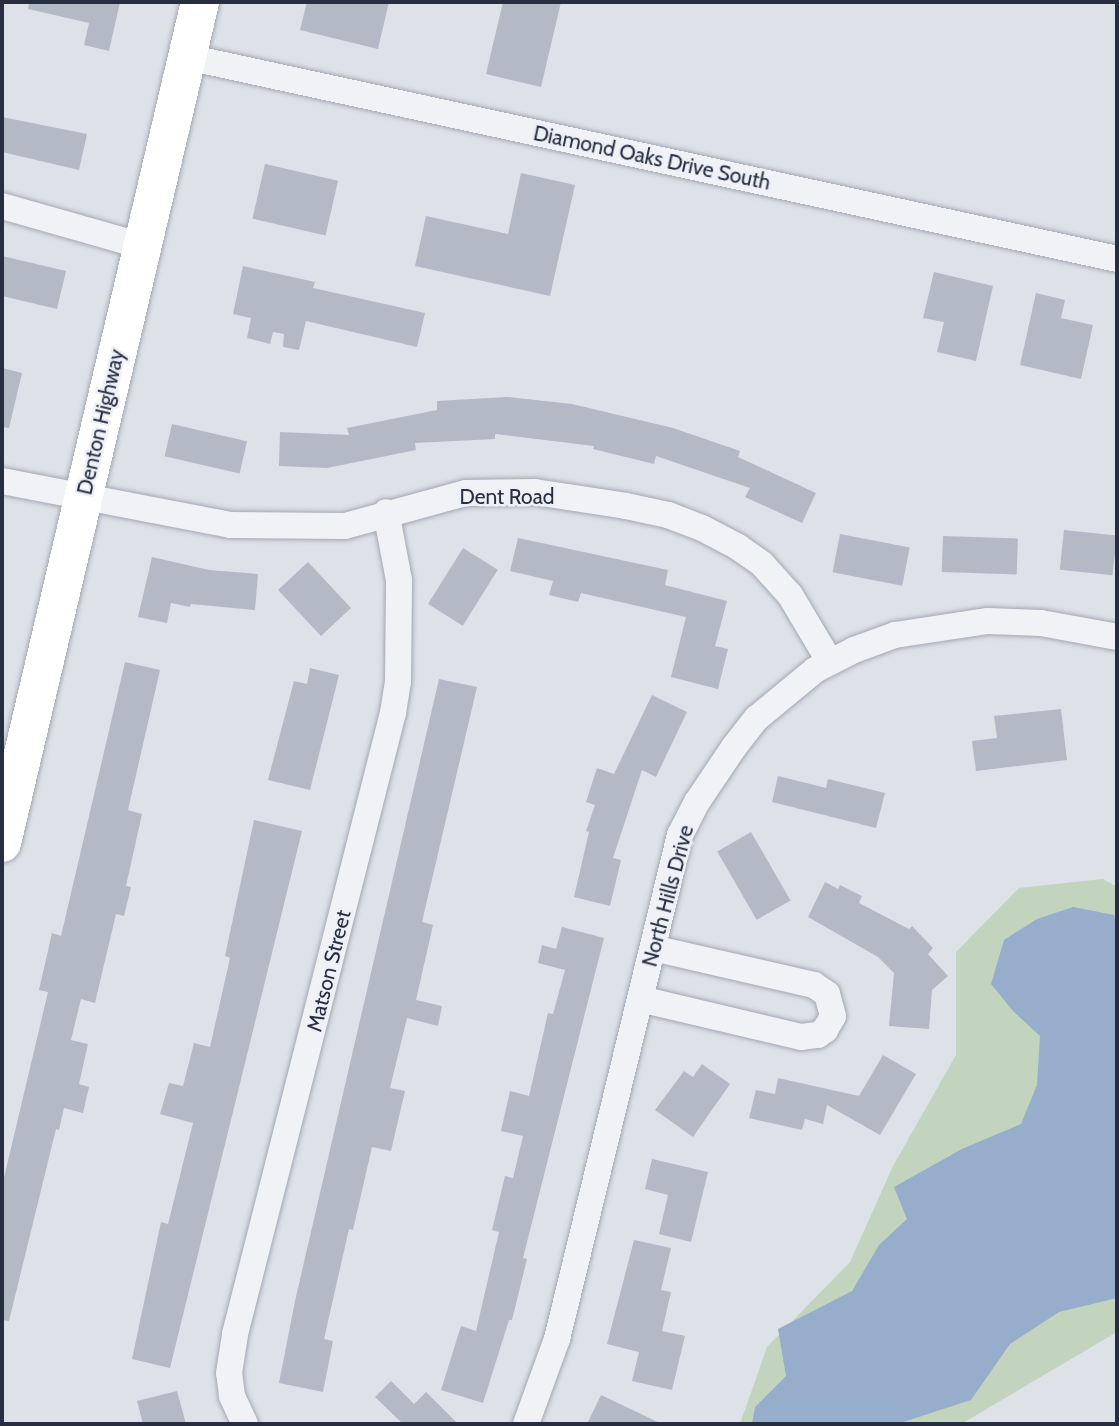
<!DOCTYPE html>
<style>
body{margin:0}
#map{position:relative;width:1119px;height:1426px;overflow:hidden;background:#dde1e8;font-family:Cabin,sans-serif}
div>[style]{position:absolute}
.green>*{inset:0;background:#c2d3be}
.water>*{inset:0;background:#96adcb}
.building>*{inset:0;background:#b4bac5;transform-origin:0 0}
.roads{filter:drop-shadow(0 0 2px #a2a8b2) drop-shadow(0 0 2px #a2a8b2)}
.street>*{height:26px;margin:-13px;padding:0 13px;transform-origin:13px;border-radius:13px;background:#f0f2f6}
.primary>*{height:38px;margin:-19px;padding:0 19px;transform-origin:19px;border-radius:19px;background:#fff}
span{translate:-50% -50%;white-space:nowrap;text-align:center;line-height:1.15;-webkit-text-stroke:5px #edf0f6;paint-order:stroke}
.street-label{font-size:21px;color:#262e40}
.frame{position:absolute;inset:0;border:4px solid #262e40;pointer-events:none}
</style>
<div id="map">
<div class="green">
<div style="clip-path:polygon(1103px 879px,1117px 887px,1117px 1332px,961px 1424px,740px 1424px,767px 1347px,850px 1262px,893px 1166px,956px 1055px,956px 952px,1019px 888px)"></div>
</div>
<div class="water">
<div style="clip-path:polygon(1073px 907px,1114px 915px,1117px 926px,1117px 1298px,1059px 1312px,1010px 1344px,971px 1400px,897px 1424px,752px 1424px,755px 1407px,786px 1376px,778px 1329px,852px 1291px,879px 1245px,907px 1219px,894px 1187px,962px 1149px,1021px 1124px,1037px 1085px,1040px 1036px,1013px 1011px,991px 984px,1004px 940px,1037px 919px)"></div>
</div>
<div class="building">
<div style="clip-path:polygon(29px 2px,120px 2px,109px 51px,84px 45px,89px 23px,28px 9px)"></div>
<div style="clip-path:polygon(307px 2px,389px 2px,378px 49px,300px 30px)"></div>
<div style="clip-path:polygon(503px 2px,561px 2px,541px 87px,486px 74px)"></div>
<div style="clip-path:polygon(2px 117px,87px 134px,79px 170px,2px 152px)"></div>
<div style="left:265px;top:164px;width:75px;height:56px;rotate:13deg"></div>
<div style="clip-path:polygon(521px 173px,575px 185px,550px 296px,415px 266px,426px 216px,508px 234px)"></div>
<div style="clip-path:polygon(2px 256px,66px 271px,57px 309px,2px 296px)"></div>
<div style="clip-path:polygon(243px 266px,315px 282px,313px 288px,425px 313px,417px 347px,306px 321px,299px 350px,283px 347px,284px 334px,273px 332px,270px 344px,247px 338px,251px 318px,233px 314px)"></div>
<div style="clip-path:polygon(934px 272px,993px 286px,976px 361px,937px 352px,944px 322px,923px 318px)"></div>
<div style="clip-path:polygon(1036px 293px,1065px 300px,1061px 318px,1093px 325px,1081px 379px,1020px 365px)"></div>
<div style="clip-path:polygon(2px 368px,22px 373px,9px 428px,2px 427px)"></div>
<div style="clip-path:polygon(507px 397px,572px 404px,673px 428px,740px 451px,738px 457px,816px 493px,802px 523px,745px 497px,750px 488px,656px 456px,654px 464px,593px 449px,594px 446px,495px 434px,495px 439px,415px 443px,416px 450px,327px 468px,279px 466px,280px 432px,349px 435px,347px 428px,437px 410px,437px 401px)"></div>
<div style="left:172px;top:424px;width:77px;height:33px;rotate:13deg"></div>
<div style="left:1064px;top:530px;width:53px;height:40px;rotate:6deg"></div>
<div style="left:840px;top:534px;width:71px;height:39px;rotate:11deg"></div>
<div style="left:943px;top:536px;width:75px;height:36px;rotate:2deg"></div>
<div style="clip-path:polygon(518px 538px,668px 570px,665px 585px,727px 601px,715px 646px,728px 649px,718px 689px,671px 677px,686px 617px,581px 593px,578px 602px,549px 595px,553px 581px,510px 571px)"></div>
<div style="left:463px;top:548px;width:41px;height:66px;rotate:32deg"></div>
<div style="clip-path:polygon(152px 557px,209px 570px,258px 574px,255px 610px,191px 604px,190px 607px,171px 603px,167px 623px,138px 617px)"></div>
<div style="left:308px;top:562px;width:63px;height:41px;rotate:47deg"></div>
<div style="clip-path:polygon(125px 662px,160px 670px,128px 810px,142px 814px,126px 886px,131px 887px,124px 916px,116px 914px,95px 1003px,81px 999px,71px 1040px,88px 1044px,79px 1084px,89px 1087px,83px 1113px,64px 1108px,59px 1130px,56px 1129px,9px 1321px,2px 1320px,2px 1186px,48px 992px,39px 990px,52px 933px,61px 936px)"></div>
<div style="clip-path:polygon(310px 668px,339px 675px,310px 790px,268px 780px,294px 681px,307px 684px)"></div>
<div style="clip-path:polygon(439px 679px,477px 687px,422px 922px,433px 925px,416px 1000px,442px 1006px,438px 1026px,407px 1018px,390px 1088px,405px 1091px,391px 1151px,372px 1147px,353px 1230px,349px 1229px,324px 1339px,333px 1341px,323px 1392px,279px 1383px,295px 1301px)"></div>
<div style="clip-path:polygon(652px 695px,687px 712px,656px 777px,642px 770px,613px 858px,621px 860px,610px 906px,574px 897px,589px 832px,586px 831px,595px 805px,586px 802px,597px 768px,614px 774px)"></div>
<div style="clip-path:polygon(1061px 709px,1067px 760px,976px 771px,972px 741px,997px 738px,994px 716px)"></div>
<div style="clip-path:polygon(778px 776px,826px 788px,828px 779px,885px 793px,876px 828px,772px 802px)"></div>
<div style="clip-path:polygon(254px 820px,302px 831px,170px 1368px,132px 1359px,161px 1222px,168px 1224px,193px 1123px,160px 1114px,169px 1083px,183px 1086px,194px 1043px,210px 1047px,230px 958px,225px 956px)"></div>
<div style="left:751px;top:832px;width:79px;height:39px;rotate:60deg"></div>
<div style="clip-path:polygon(825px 882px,838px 889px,840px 885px,862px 896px,859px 903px,909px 929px,912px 926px,933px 948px,928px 954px,948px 976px,932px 990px,929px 1029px,889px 1026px,894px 973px,878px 957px,808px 917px)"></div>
<div style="clip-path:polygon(562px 927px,604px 938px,523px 1258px,527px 1259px,512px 1320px,509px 1320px,483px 1403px,441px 1390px,461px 1326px,476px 1331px,499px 1232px,492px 1230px,505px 1176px,513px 1178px,523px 1136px,501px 1131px,510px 1091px,529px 1096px,548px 1013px,553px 1014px,565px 970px,538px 963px,542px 945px,556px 949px)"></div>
<div style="clip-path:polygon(883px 1055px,916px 1074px,880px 1135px,827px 1105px,823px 1124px,805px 1119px,802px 1130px,749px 1118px,756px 1090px,775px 1094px,778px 1078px,859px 1096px)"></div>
<div style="clip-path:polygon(702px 1064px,730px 1084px,693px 1137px,655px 1110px,684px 1071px,693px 1077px)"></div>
<div style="clip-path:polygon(652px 1159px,708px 1172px,691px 1242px,659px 1234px,668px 1195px,645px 1189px)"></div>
<div style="clip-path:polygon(634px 1240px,671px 1248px,661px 1290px,671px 1292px,662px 1331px,685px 1336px,672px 1390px,632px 1381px,639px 1352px,607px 1344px)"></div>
<div style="clip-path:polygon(391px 1381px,414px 1404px,426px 1392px,458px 1424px,403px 1424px,375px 1397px)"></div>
<div style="clip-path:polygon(177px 1391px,186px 1424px,143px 1424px,137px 1401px)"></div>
<div style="clip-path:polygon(601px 1395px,662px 1424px,587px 1424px)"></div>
</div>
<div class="roads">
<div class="street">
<div style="left:187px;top:57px;width:952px;rotate:12.25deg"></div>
<div style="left:2px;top:206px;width:146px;rotate:15.9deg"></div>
<div style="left:2px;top:481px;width:233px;rotate:10.9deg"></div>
<div style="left:231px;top:525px;width:114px;rotate:0.5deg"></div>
<div style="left:345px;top:526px;width:125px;rotate:-15.3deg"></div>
<div style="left:466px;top:493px;width:69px;rotate:-0.8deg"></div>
<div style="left:535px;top:492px;width:92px;rotate:8.7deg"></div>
<div style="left:626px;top:506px;width:43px;rotate:12.1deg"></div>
<div style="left:668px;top:515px;width:36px;rotate:21deg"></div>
<div style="left:702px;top:528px;width:41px;rotate:27.8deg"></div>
<div style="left:738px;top:547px;width:29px;rotate:35deg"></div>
<div style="left:762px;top:564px;width:42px;rotate:47.9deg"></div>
<div style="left:790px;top:595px;width:78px;rotate:59.2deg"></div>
<div style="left:640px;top:999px;width:165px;rotate:13.3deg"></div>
<div style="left:801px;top:1037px;width:17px;rotate:-7deg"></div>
<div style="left:818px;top:1035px;width:9px;rotate:-36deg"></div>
<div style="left:825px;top:1030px;width:16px;rotate:-60deg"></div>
<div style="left:833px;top:1016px;width:23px;rotate:-105deg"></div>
<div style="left:827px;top:994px;width:16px;rotate:-145deg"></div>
<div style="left:814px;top:985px;width:165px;rotate:-167.1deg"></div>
<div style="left:245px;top:1424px;width:31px;rotate:-115deg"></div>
<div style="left:232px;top:1396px;width:23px;rotate:-97deg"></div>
<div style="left:229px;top:1373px;width:39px;rotate:-81deg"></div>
<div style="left:235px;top:1334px;width:641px;rotate:-75.73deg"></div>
<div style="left:393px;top:713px;width:31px;rotate:-81deg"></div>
<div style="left:398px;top:682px;width:102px;rotate:-89.4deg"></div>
<div style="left:399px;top:580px;width:69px;rotate:-100.8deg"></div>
<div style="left:526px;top:1424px;width:90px;rotate:-70deg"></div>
<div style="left:557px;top:1339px;width:519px;rotate:-76.29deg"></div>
<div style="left:680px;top:835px;width:37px;rotate:-63deg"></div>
<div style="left:697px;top:802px;width:66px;rotate:-56.1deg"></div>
<div style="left:734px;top:747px;width:37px;rotate:-52deg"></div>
<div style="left:757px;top:718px;width:75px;rotate:-39.6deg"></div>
<div style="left:815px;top:670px;width:44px;rotate:-27.1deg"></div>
<div style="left:854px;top:650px;width:44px;rotate:-20.1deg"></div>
<div style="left:895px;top:635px;width:94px;rotate:-8.6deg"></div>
<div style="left:988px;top:621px;width:53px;rotate:2.2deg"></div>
<div style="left:1041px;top:623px;width:77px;rotate:10.4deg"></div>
</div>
<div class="primary">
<div style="left:2px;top:843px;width:864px;rotate:-76.75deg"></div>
</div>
</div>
<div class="street-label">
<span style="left:652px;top:158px;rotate:12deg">Diamond Oaks Drive South</span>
<span style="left:101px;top:422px;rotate:-77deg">Denton Highway</span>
<span style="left:507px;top:497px">Dent Road</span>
<span style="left:668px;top:896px;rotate:-75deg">North Hills Drive</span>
<span style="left:329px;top:971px;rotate:-76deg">Matson Street</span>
</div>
<div class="frame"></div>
</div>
